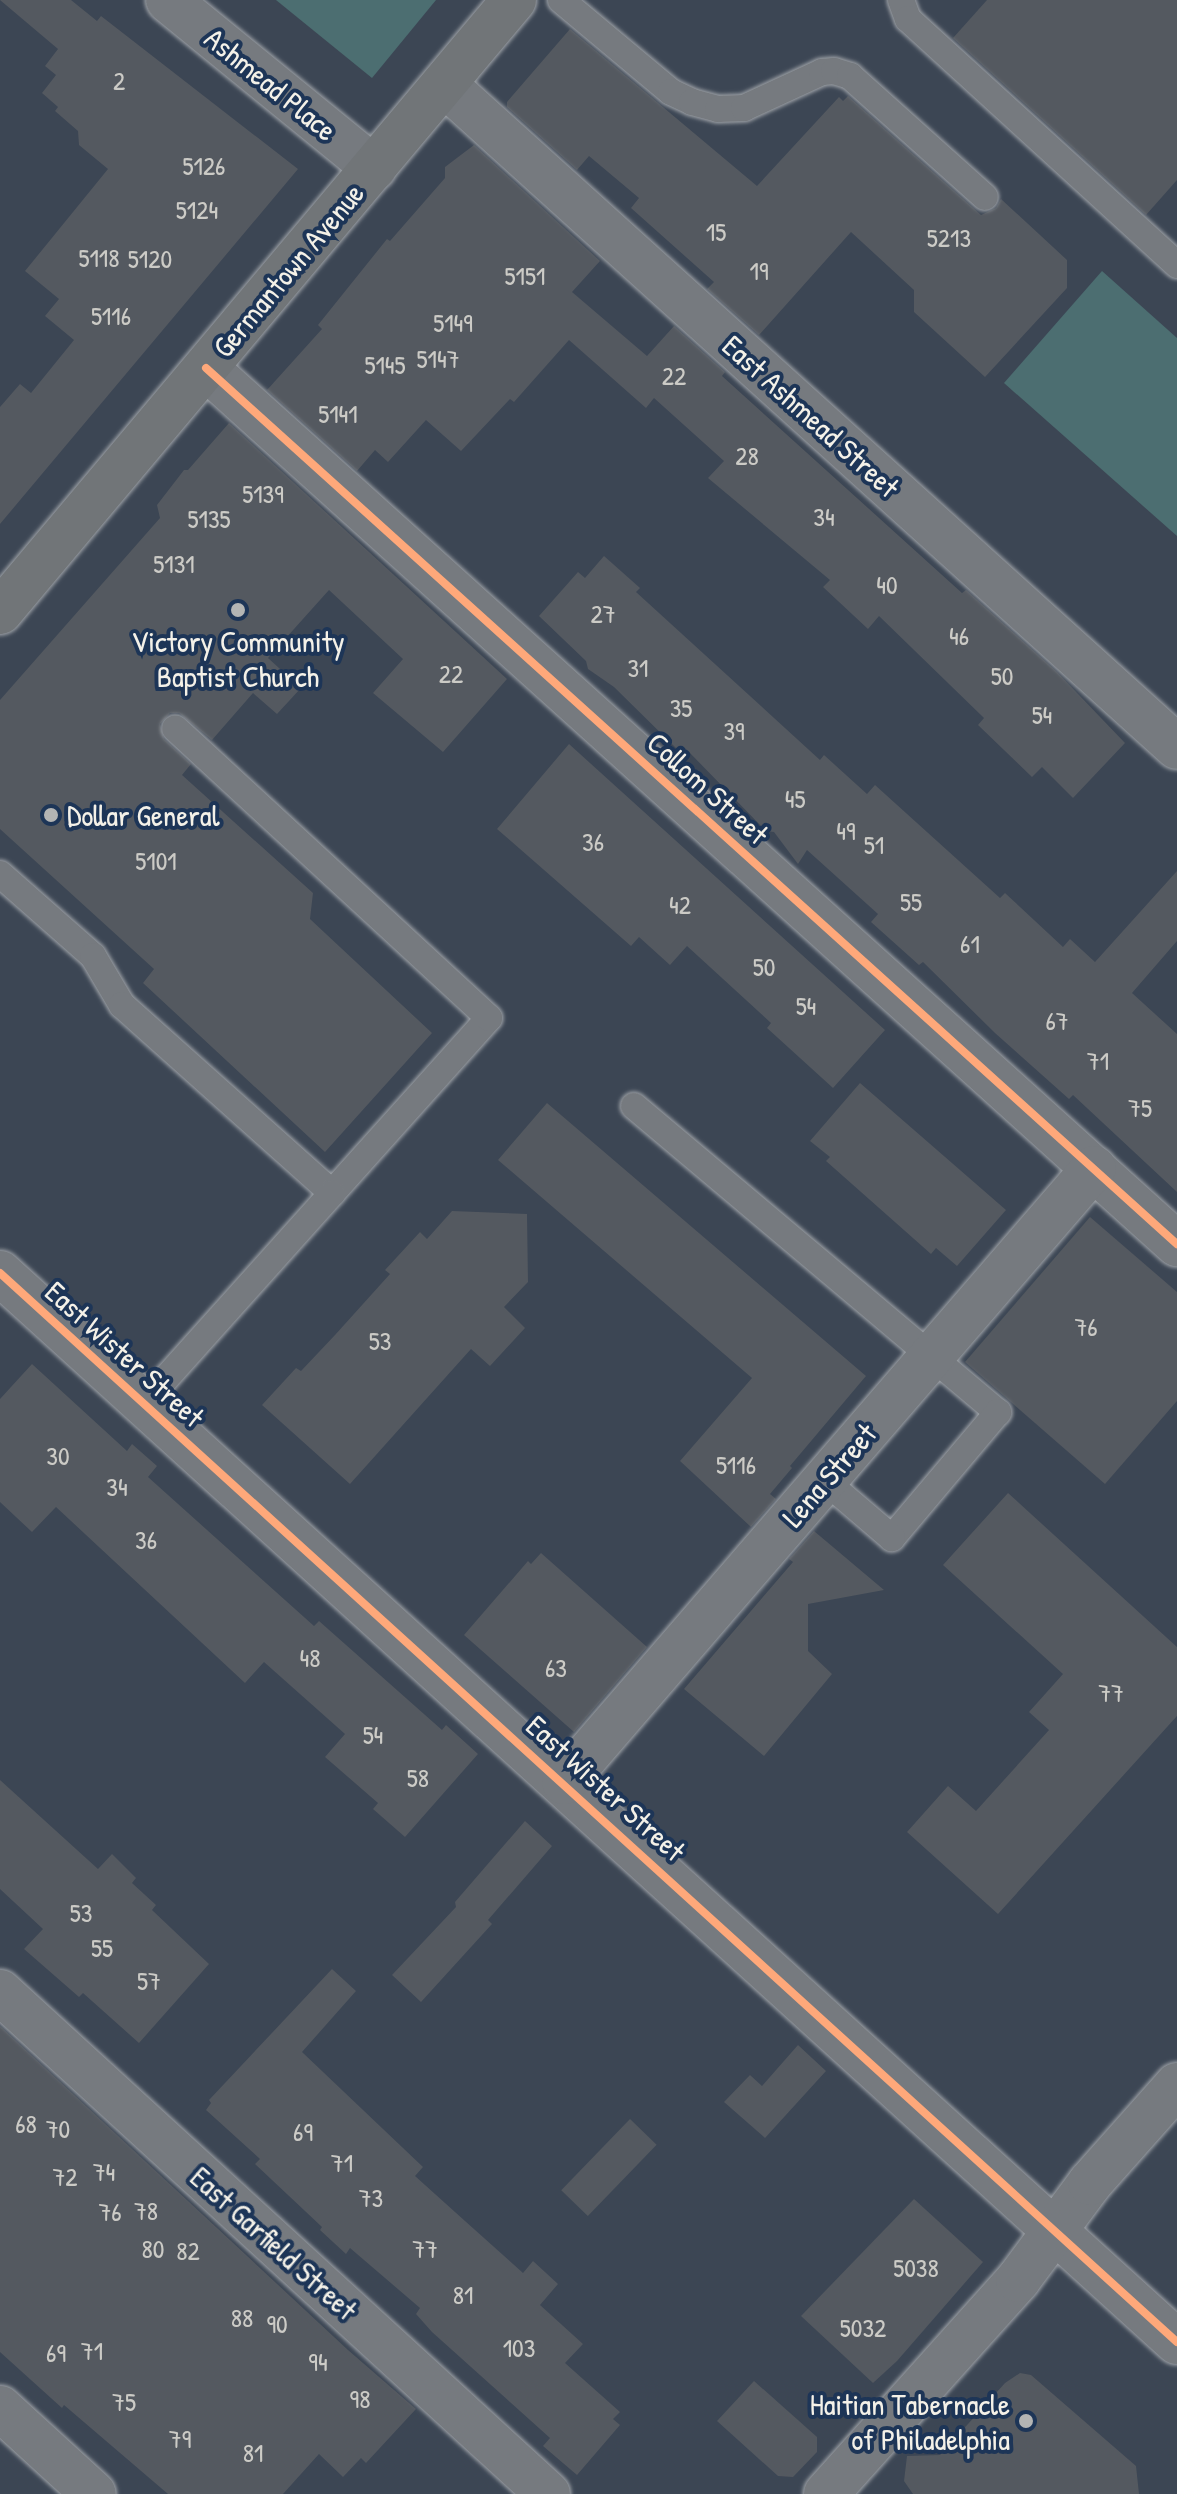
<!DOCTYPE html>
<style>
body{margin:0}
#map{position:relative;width:1177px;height:2494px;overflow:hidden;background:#3c4654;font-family:"Patrick Hand",sans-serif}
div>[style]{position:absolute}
.green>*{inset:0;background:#4c6e71}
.building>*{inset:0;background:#545960;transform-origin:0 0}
.roads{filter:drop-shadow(0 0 2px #9fa3a8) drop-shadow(0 0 2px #9fa3a8)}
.service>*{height:26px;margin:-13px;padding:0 13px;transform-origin:13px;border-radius:13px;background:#767a7f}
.minor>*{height:44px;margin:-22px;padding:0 22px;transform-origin:22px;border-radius:22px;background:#767a7f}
.primary>*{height:44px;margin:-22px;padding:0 22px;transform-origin:22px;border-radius:22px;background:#717578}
.cycleway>*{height:8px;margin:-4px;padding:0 4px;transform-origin:4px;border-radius:4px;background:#fea87a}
.dots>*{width:22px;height:22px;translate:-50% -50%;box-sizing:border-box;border:4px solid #1d3557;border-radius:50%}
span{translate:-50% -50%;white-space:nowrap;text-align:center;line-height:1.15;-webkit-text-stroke:8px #1d3557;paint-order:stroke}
.number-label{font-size:26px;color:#cccbc6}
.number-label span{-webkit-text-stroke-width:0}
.street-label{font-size:30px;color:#f4f1e8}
.poi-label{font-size:30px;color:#f4f1e8}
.left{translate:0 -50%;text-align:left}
.right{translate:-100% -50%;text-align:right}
</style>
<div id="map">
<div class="green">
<div style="clip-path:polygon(276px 0,436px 0,372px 78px)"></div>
<div style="clip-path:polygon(1102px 271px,1177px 338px,1177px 536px,1004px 383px)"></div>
</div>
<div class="building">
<div style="clip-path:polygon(0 0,71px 0,97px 21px,101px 16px,298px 169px,0 524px,0 407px,20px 384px,31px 393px,74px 340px,45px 316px,59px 299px,25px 271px,108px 169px,79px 145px,78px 131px,55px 111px,58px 107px,42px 93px,56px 75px,45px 66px,58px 49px)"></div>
<div style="clip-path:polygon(987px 0,1177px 0,1177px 180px,1146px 215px,953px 38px)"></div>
<div style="clip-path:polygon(570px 29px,757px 186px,839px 97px,843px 101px,848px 96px,981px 215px,996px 208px,1001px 199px,1067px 260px,1067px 288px,985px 377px,914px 312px,914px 290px,851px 232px,759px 335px,707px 289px,714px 282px,631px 208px,639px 198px,589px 156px,577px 170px,507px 107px,507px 102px)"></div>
<div style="clip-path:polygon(474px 145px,600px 261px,572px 292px,647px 356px,674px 326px,725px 372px,722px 376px,962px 593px,966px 590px,1057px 672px,1125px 743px,1073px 798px,1042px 767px,1032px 777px,978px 725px,984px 718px,879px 616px,868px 629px,823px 587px,830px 580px,708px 478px,724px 461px,654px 398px,646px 408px,569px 340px,514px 402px,510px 399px,461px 451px,426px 420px,388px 462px,375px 450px,357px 471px,267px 390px,322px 329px,318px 325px,387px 239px,390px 241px,445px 178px,445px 167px)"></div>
<div style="clip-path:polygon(229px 423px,507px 679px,443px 752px,373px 693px,403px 659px,329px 590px,268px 658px,301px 688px,277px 714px,253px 693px,212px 740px,179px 713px,170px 713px,160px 724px,164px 739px,191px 764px,182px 775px,313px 893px,310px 919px,432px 1033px,325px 1152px,143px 983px,154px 969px,0 829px,0 700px,160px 518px,157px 505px,184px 470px,188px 470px)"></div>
<div style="clip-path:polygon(604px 556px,640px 588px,636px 592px,820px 760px,824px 755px,867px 794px,875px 785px,1000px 898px,1005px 893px,1063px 947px,1070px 939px,1095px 962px,1177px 871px,1177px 941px,1132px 993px,1177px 1034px,1177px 1192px,1073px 1095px,1069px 1099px,995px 1033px,923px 962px,919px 965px,871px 922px,878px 914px,807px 850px,798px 864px,774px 832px,766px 831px,688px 751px,680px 752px,614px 687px,588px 669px,586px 661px,539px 616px,578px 572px,585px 578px)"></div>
<div style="clip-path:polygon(569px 744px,885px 1030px,833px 1088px,767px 1028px,771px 1023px,687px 946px,670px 965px,639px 937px,631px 946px,497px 829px)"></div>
<div style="clip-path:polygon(860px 1083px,1006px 1210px,957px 1266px,936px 1248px,931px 1254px,826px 1161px,830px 1157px,810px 1141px)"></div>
<div style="clip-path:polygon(547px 1103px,866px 1376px,790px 1466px,792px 1468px,770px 1494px,776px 1499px,751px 1527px,680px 1461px,752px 1378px,498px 1160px)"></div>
<div style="clip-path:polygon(452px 1211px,527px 1214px,528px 1282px,504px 1307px,525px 1328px,490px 1366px,471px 1349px,350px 1484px,262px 1405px,296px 1368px,301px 1371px,335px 1335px,390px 1274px,385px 1270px,420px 1232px,427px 1239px)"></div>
<div style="clip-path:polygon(1090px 1217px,1177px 1292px,1177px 1401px,1105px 1484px,965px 1362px)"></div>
<div style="clip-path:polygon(32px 1364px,127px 1451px,132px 1444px,157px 1466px,148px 1477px,314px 1626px,319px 1621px,442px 1730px,446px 1725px,478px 1754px,405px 1837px,373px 1809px,378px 1803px,325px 1757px,345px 1734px,264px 1662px,245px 1683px,56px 1507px,32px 1532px,0 1502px,0 1399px)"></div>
<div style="clip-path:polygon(1008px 1493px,1177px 1647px,1177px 1716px,998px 1914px,907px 1832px,948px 1786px,976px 1811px,1049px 1730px,1029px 1712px,1063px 1674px,943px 1565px)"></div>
<div style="clip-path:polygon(814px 1531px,884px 1590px,808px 1604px,808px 1651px,832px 1674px,764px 1756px,684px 1689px,793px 1562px,789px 1559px)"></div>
<div style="clip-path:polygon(541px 1553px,647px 1647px,574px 1732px,464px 1635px,528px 1561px,531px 1564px)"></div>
<div style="clip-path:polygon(0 1780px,98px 1869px,112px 1854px,136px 1878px,132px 1883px,156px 1905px,152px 1910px,209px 1964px,139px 2043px,83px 1993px,79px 1997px,24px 1949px,43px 1929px,0 1889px)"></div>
<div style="clip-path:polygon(525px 1821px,552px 1846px,488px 1920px,492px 1924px,421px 2002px,392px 1975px,456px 1907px,455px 1902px)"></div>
<div style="clip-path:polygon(332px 1969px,356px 1991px,302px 2052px,423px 2167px,415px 2176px,465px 2221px,523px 2273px,533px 2261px,558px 2284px,540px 2305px,583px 2344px,565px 2363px,620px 2412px,613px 2419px,620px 2425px,577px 2475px,543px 2446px,550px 2438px,432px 2332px,416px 2314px,420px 2308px,350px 2248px,346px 2254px,320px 2230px,322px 2227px,255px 2164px,260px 2159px,206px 2110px,211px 2103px,209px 2100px)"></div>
<div style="clip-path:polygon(0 2026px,348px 2350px,416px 2409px,366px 2463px,361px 2458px,343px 2477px,319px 2454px,283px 2494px,168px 2494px,64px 2405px,62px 2408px,0 2352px)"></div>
<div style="clip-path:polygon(798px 2045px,826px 2071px,765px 2138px,724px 2102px,750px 2075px,762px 2086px)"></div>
<div style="left:630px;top:2119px;width:37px;height:99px;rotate:44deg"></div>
<div style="clip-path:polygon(914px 2199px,983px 2262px,897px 2361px,873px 2383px,801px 2316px)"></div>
<div style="clip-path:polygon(1020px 2373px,1031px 2375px,1136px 2466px,1139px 2494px,913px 2494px,904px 2481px,907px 2456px,940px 2455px,1005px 2383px)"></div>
<div style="clip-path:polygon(754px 2381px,817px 2437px,817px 2452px,793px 2477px,778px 2476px,717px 2421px)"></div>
</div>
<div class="roads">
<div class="service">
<div style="left:561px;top:0;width:143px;rotate:39.9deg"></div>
<div style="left:671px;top:92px;width:23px;rotate:25deg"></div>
<div style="left:692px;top:102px;width:27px;rotate:15deg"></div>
<div style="left:718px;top:109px;width:26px;rotate:-2deg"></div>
<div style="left:744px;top:108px;width:86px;rotate:-24.8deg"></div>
<div style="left:822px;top:72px;width:12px;rotate:-5deg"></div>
<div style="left:834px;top:71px;width:17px;rotate:17deg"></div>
<div style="left:850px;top:76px;width:181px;rotate:41.9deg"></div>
<div style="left:901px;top:0;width:20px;rotate:70deg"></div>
<div style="left:908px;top:19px;width:365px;rotate:42.4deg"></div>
<div style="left:0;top:874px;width:124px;rotate:41.4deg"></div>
<div style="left:93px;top:956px;width:57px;rotate:59.4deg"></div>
<div style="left:122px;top:1005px;width:282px;rotate:41.8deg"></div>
<div style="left:332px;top:1193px;width:235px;rotate:-48.1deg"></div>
<div style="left:489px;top:1018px;width:427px;rotate:-137.3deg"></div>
<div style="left:634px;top:1106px;width:476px;rotate:40.1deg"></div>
<div style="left:998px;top:1412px;width:165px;rotate:130.1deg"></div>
<div style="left:892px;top:1538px;width:89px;rotate:-139.5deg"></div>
<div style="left:143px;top:1404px;width:283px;rotate:-48.1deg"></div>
</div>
<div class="minor">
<div style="left:168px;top:0;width:266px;rotate:39.2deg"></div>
<div style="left:444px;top:84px;width:988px;rotate:42.13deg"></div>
<div style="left:206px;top:368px;width:1308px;rotate:42.06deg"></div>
<div style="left:0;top:1273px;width:1590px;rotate:42.25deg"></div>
<div style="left:564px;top:1782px;width:811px;rotate:-49.2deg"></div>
<div style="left:0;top:1992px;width:743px;rotate:42.49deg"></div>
<div style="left:0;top:2408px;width:127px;rotate:42.5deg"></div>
<div style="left:826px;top:2494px;width:288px;rotate:-48.1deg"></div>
<div style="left:1018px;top:2280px;width:121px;rotate:-53.4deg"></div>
<div style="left:1090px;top:2183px;width:131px;rotate:-48.4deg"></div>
</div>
<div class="primary">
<div style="left:0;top:612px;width:799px;rotate:-49.97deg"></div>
</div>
</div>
<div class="cycleway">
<div style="left:206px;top:368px;width:1308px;rotate:42.06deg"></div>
<div style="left:0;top:1273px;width:1590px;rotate:42.25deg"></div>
</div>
<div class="dots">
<div style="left:238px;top:610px;background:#b4b5b4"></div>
<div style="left:51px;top:815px;background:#b4b5b4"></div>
<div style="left:1026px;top:2421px;background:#b4b5b4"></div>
</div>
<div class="number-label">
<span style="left:119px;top:81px">2</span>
<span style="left:204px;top:166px">5126</span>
<span style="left:197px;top:210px">5124</span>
<span style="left:716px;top:232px">15</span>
<span style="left:949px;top:238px">5213</span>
<span style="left:99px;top:258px">5118</span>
<span style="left:150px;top:259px">5120</span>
<span style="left:759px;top:271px">19</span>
<span style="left:525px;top:276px">5151</span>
<span style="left:111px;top:316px">5116</span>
<span style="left:453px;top:323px">5149</span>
<span style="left:438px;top:359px">5147</span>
<span style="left:385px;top:365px">5145</span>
<span style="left:674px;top:376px">22</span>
<span style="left:338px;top:414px">5141</span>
<span style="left:747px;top:456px">28</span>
<span style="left:263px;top:494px">5139</span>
<span style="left:824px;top:517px">34</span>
<span style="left:209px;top:519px">5135</span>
<span style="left:174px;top:564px">5131</span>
<span style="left:887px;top:585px">40</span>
<span style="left:603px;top:614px">27</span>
<span style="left:959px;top:636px">46</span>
<span style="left:638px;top:668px">31</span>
<span style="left:451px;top:674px">22</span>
<span style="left:1002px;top:676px">50</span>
<span style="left:681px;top:708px">35</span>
<span style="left:1042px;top:715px">54</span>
<span style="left:734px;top:731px">39</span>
<span style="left:795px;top:799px">45</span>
<span style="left:846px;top:831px">49</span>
<span style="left:593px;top:842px">36</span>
<span style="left:874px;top:845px">51</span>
<span style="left:156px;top:861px">5101</span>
<span style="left:911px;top:902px">55</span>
<span style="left:680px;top:905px">42</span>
<span style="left:970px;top:944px">61</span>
<span style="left:764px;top:967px">50</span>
<span style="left:806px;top:1006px">54</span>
<span style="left:1057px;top:1021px">67</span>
<span style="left:1098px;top:1061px">71</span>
<span style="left:1140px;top:1108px">75</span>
<span style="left:1086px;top:1327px">76</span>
<span style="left:380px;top:1341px">53</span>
<span style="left:58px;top:1456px">30</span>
<span style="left:736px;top:1465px">5116</span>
<span style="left:117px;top:1487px">34</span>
<span style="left:146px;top:1540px">36</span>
<span style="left:310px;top:1658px">48</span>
<span style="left:556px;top:1668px">63</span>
<span style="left:1111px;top:1693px">77</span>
<span style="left:373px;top:1735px">54</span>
<span style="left:418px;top:1778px">58</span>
<span style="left:81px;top:1913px">53</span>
<span style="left:102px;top:1948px">55</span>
<span style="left:149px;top:1981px">57</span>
<span style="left:26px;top:2124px">68</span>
<span style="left:58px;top:2129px">70</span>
<span style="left:303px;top:2132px">69</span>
<span style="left:342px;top:2163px">71</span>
<span style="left:104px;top:2172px">74</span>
<span style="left:65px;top:2177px">72</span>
<span style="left:371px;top:2198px">73</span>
<span style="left:146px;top:2211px">78</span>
<span style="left:110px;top:2212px">76</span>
<span style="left:153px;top:2249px">80</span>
<span style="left:425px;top:2249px">77</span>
<span style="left:188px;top:2251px">82</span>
<span style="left:916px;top:2268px">5038</span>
<span style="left:463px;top:2295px">81</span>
<span style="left:242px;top:2318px">88</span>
<span style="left:277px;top:2324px">90</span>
<span style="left:863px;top:2328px">5032</span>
<span style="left:519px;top:2348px">103</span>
<span style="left:92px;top:2351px">71</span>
<span style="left:56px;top:2353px">69</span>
<span style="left:318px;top:2362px">94</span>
<span style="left:360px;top:2399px">98</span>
<span style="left:124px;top:2402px">75</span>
<span style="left:180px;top:2439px">79</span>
<span style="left:253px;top:2453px">81</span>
</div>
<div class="street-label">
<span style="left:271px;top:84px;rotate:39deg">Ashmead Place</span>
<span style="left:288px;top:270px;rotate:-50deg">Germantown Avenue</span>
<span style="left:811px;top:416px;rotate:42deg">East Ashmead Street</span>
<span style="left:708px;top:788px;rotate:42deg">Collom Street</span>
<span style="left:125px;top:1354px;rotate:42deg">East Wister Street</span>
<span style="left:829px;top:1475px;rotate:-49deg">Lena Street</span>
<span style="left:606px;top:1788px;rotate:42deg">East Wister Street</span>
<span style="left:274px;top:2243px;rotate:42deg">East Garfield Street</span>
</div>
<div class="poi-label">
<span style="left:238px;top:658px">Victory Community<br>Baptist Church</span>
<span class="left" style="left:67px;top:815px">Dollar General</span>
<span class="right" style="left:1010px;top:2421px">Haitian Tabernacle<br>of Philadelphia</span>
</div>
</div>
